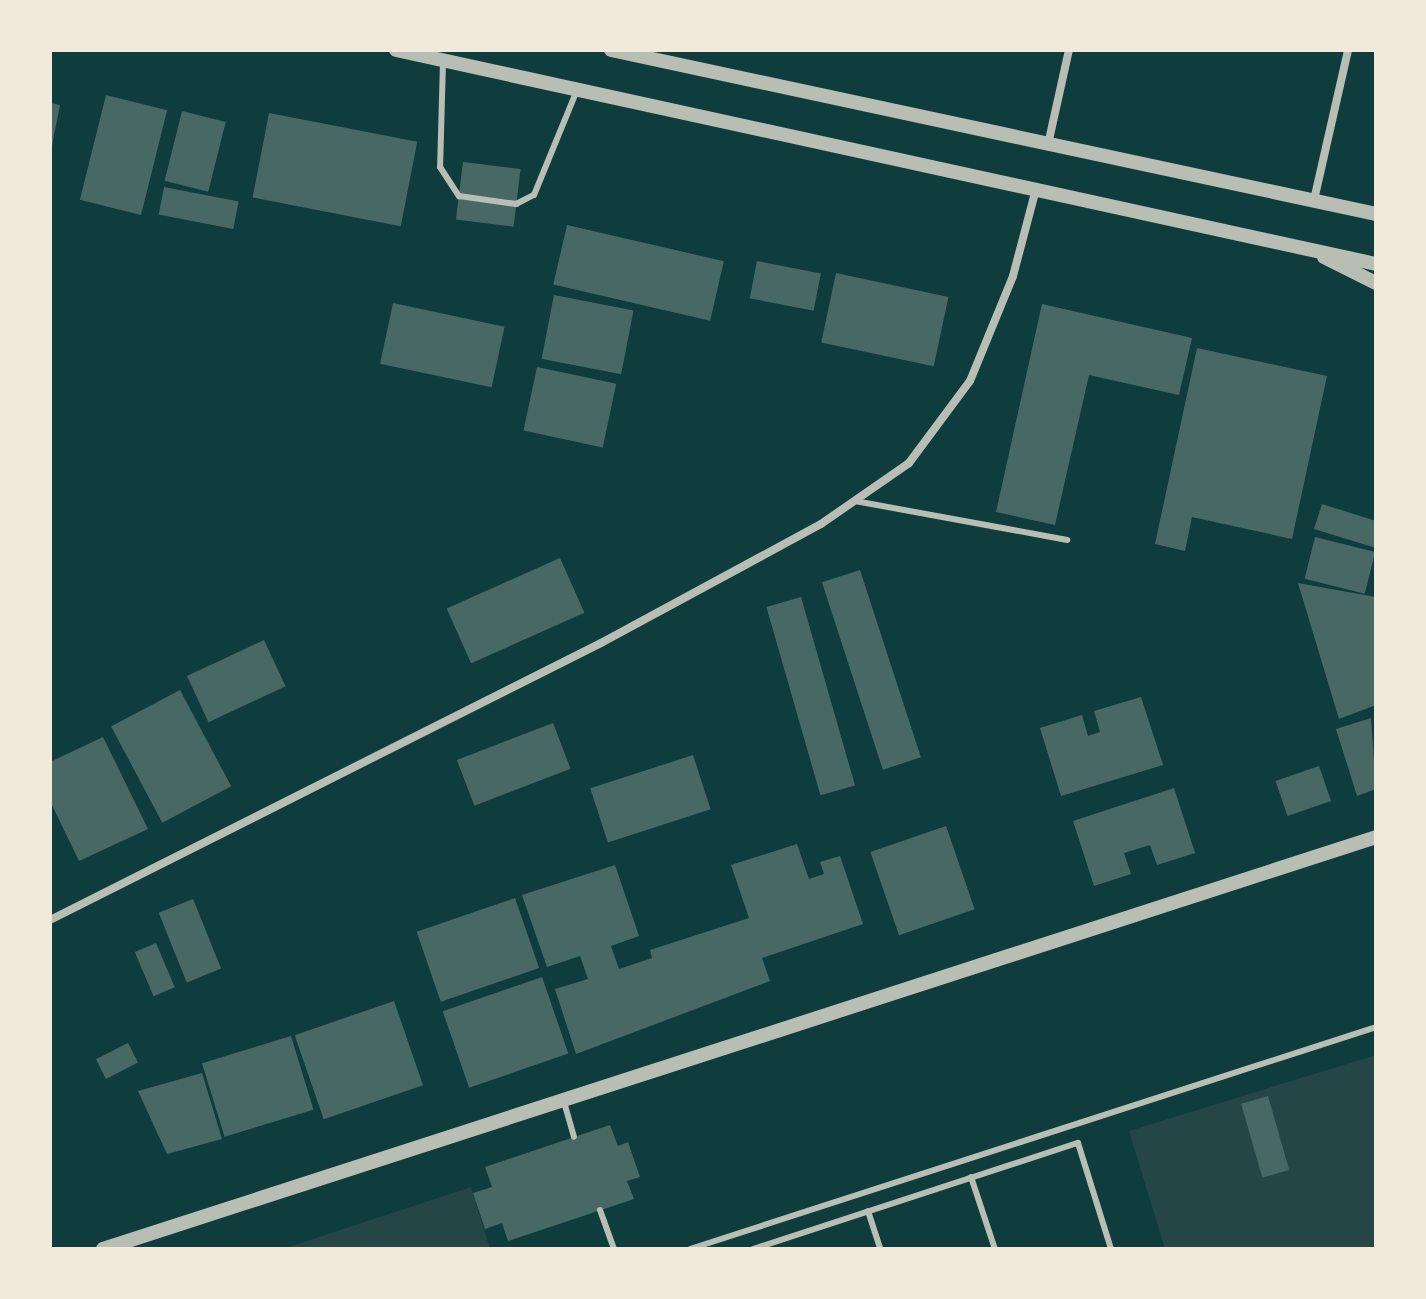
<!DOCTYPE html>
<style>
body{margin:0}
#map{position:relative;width:1426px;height:1299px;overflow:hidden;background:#0f3d3e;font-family:Karla,sans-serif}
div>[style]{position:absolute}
.green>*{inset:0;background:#244646}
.building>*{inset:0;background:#486865;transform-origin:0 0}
.service>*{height:6px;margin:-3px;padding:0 3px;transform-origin:3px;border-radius:3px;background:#b8beb3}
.minor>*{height:8px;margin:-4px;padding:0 4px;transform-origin:4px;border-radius:4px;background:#b8beb3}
.tertiary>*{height:14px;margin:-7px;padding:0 7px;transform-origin:7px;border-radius:7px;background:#b8beb3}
span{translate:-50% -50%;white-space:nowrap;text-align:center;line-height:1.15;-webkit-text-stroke:8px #f1e9da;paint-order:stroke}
.frame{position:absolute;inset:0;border:52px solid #f1e9da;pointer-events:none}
</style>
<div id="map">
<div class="green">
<div style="clip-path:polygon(1376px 1055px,1376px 1249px,1165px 1249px,1129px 1131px)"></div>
<div style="clip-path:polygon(471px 1187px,490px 1249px,283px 1249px)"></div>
</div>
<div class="building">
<div style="left:106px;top:95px;width:63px;height:108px;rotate:14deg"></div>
<div style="clip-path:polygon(50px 103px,60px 105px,51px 151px,50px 151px)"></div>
<div style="left:182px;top:111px;width:45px;height:72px;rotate:14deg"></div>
<div style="left:269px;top:113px;width:151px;height:86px;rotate:11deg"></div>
<div style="left:463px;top:162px;width:58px;height:58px;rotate:7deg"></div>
<div style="left:164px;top:187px;width:76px;height:28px;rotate:11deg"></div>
<div style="left:567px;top:225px;width:161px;height:61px;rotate:13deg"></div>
<div style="left:757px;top:261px;width:65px;height:38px;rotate:11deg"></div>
<div style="left:836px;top:273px;width:115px;height:71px;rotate:12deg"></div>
<div style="left:554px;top:295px;width:81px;height:65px;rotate:11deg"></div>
<div style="left:393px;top:303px;width:114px;height:62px;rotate:12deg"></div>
<div style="clip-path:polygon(1042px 304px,1192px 338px,1179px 395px,1089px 375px,1055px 525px,996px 512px)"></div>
<div style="clip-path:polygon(1197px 348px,1327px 376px,1292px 539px,1192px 517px,1185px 551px,1155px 544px)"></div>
<div style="left:537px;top:367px;width:81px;height:65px;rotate:12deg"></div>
<div style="clip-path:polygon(1322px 504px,1376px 521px,1376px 548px,1314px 529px)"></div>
<div style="left:1315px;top:537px;width:62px;height:43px;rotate:14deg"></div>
<div style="left:560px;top:558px;width:60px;height:124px;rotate:66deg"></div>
<div style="left:860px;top:570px;width:197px;height:40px;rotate:72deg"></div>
<div style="clip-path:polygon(1298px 583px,1376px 597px,1376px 705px,1339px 719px)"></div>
<div style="left:801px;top:597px;width:196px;height:36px;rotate:74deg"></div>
<div style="left:264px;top:640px;width:51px;height:85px;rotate:65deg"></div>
<div style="left:180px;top:690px;width:109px;height:78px;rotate:62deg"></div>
<div style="clip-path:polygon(1141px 697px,1163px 765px,1061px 796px,1040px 728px,1082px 715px,1088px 736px,1100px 732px,1094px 711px)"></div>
<div style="clip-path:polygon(1371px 718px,1376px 789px,1357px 796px,1336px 729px)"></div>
<div style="left:553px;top:723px;width:49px;height:103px;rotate:69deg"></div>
<div style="clip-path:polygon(103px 737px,148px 829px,79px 861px,50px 801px,50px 762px)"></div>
<div style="left:693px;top:755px;width:57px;height:108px;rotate:72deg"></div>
<div style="left:1319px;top:766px;width:37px;height:46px;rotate:71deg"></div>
<div style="clip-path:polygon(1174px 788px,1195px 853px,1157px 865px,1150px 845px,1124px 853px,1131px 874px,1094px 886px,1073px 821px)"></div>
<div style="left:946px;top:826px;width:88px;height:80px;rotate:71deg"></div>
<div style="clip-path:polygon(797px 844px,809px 879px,824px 874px,820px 862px,840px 856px,863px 924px,762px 958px,770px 981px,576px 1054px,555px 989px,588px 979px,580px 956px,547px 967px,522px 895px,615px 865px,639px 936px,611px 946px,619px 969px,652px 958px,650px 950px,749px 918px,731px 865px)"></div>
<div style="left:515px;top:898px;width:74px;height:104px;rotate:71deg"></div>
<div style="left:193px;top:899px;width:75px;height:37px;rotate:68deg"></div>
<div style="left:156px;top:943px;width:48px;height:23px;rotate:67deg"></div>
<div style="left:542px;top:977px;width:81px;height:105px;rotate:71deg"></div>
<div style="left:394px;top:1001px;width:89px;height:105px;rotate:71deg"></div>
<div style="left:291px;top:1036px;width:77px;height:93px;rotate:73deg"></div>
<div style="left:128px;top:1043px;width:22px;height:36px;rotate:63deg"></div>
<div style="clip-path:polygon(202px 1073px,222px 1139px,167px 1154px,138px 1091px)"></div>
<div style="left:1268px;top:1096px;width:77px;height:28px;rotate:74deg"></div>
<div style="clip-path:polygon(610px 1125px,618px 1146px,628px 1142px,640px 1177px,627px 1181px,634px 1199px,508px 1241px,502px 1223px,485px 1229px,473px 1193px,492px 1187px,485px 1167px)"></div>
</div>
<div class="service">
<div style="left:443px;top:62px;width:105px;rotate:91.6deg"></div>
<div style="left:440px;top:167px;width:35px;rotate:57deg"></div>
<div style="left:459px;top:196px;width:58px;rotate:8deg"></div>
<div style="left:516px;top:204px;width:20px;rotate:-27deg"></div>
<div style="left:534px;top:195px;width:113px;rotate:-67.7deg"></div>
<div style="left:855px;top:501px;width:216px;rotate:10.4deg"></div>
<div style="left:564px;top:1102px;width:36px;rotate:74deg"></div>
<div style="left:971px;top:1177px;width:76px;rotate:71.6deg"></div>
<div style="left:600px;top:1210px;width:41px;rotate:70.3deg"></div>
<div style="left:868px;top:1211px;width:40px;rotate:72deg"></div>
<div style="left:690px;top:1249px;width:721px;rotate:-17.93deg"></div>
<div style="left:753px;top:1249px;width:342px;rotate:-18.1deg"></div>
<div style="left:1078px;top:1143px;width:111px;rotate:72.7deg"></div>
</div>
<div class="minor">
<div style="left:1049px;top:140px;width:92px;rotate:-77.5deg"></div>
<div style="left:1314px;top:200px;width:154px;rotate:-77.2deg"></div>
<div style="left:50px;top:920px;width:617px;rotate:-26.69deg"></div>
<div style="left:601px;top:643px;width:250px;rotate:-28.4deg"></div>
<div style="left:821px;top:524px;width:107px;rotate:-34.7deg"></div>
<div style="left:909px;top:463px;width:102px;rotate:-53.4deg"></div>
<div style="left:970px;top:381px;width:113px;rotate:-67.7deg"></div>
<div style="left:1013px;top:276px;width:90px;rotate:-75.2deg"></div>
</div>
<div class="tertiary">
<div style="left:396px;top:50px;width:1003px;rotate:12.32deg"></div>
<div style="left:611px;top:50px;width:782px;rotate:12.1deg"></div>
<div style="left:1324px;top:257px;width:58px;rotate:26.6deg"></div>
<div style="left:103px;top:1249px;width:1338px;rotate:-17.93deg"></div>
</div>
<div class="frame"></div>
</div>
